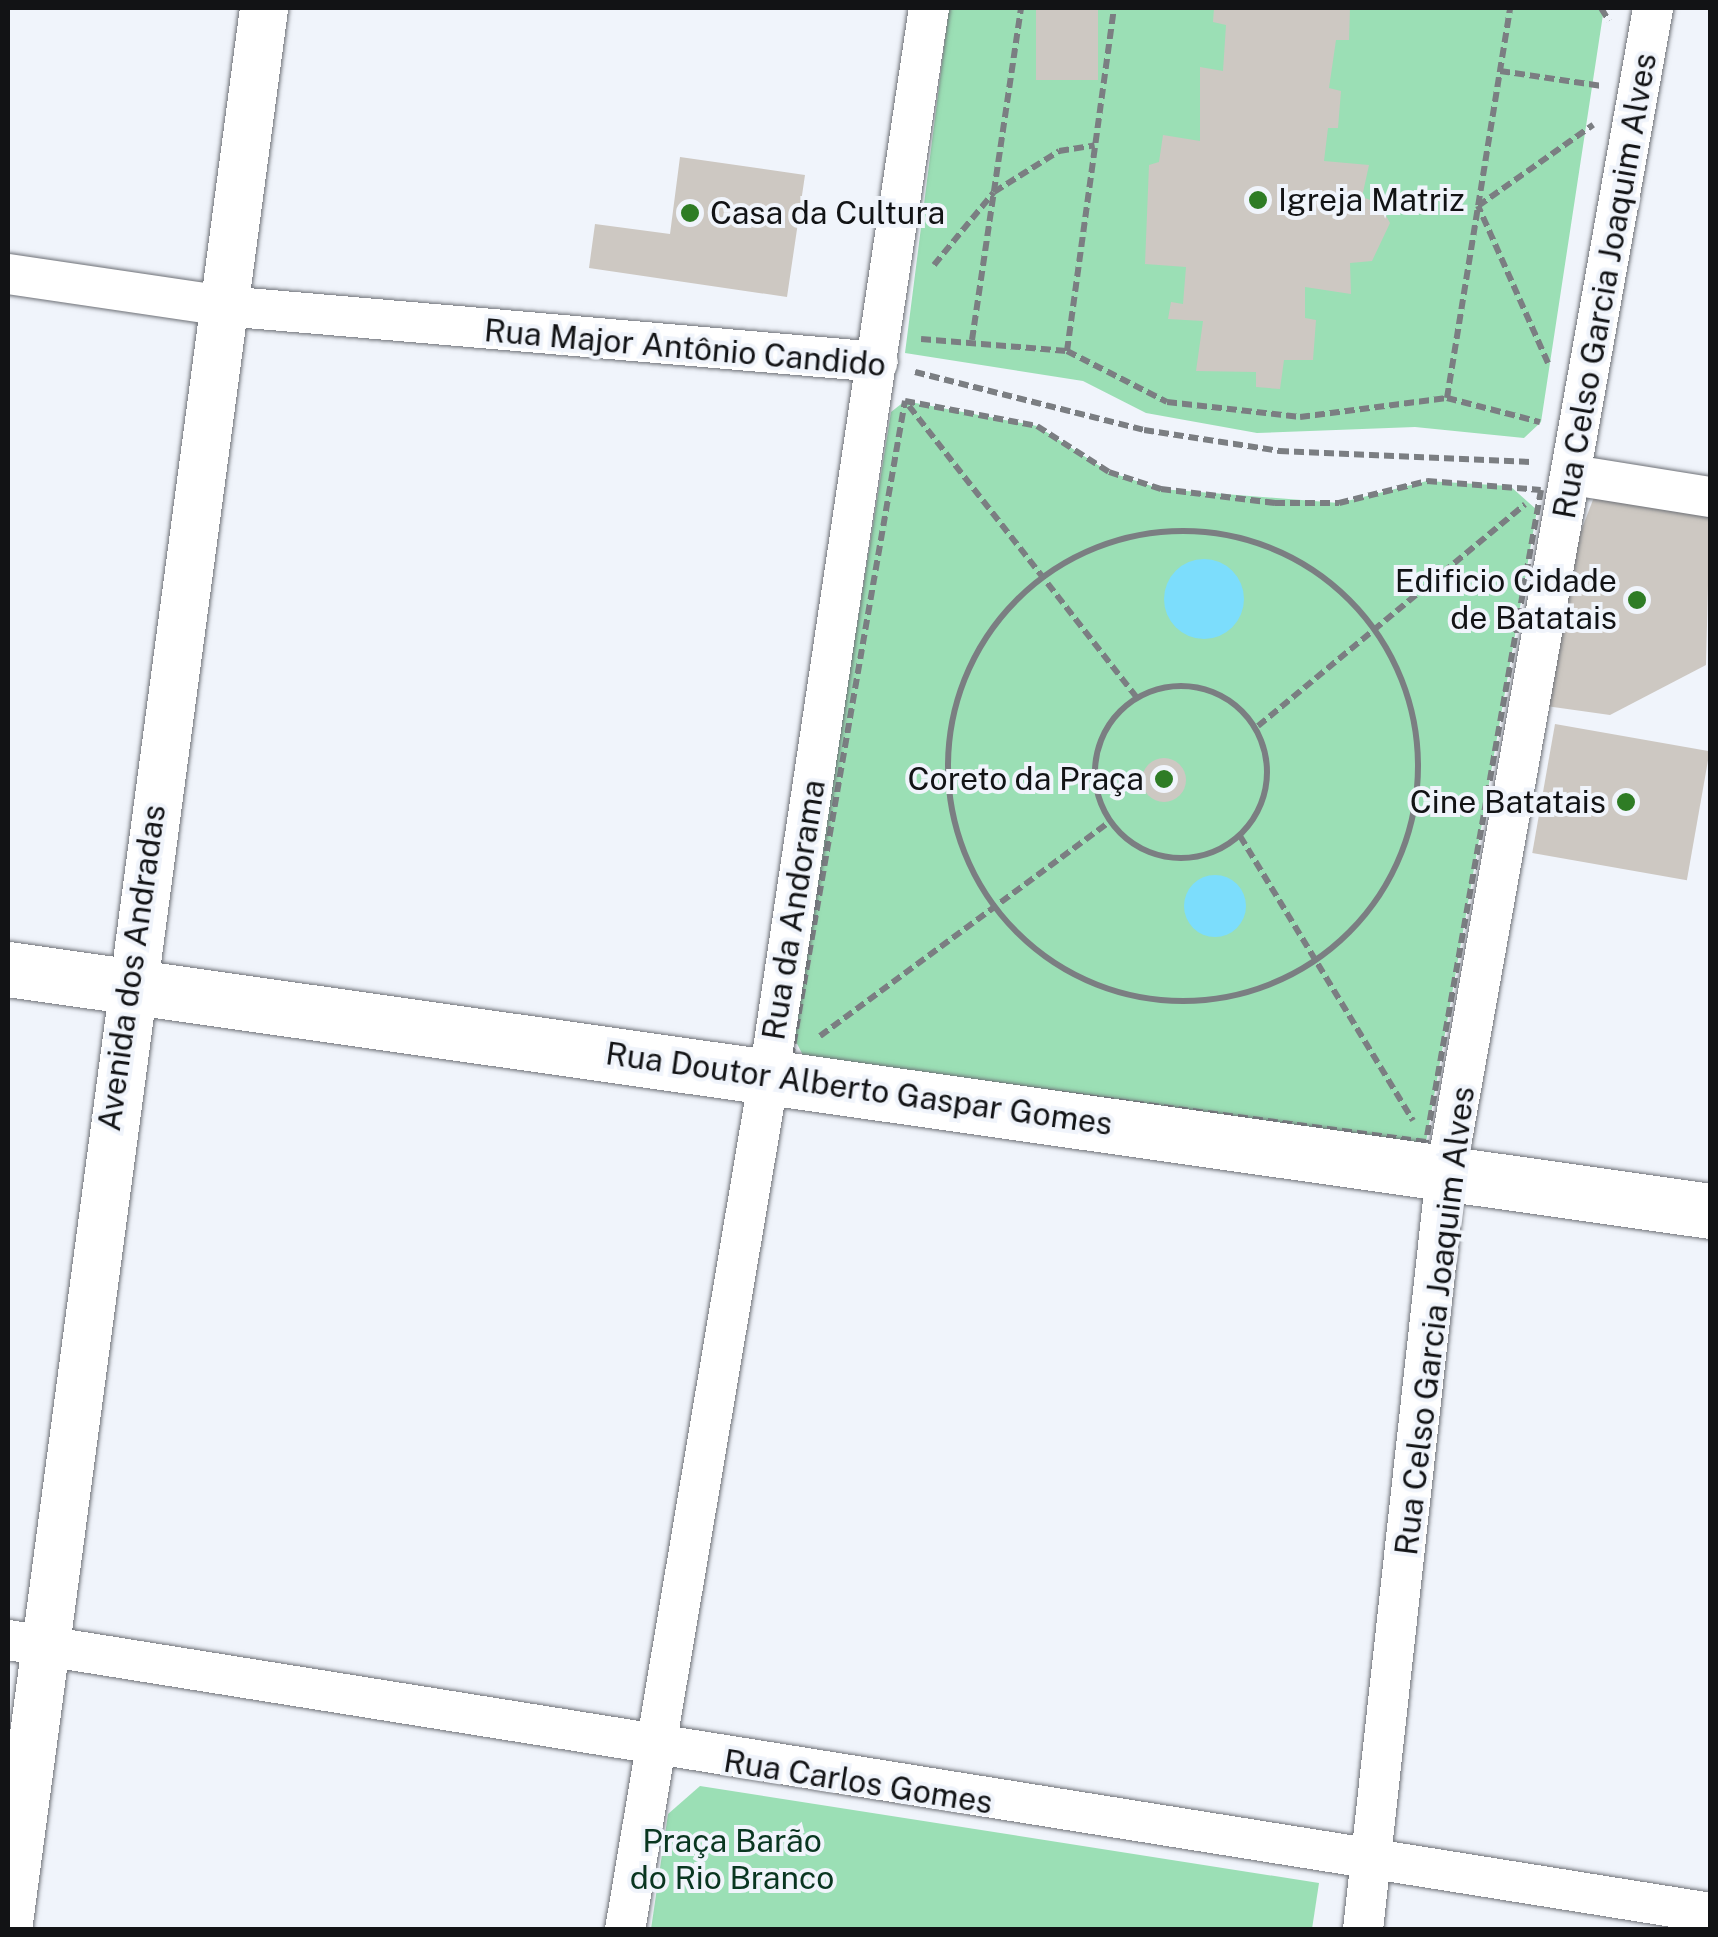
<!DOCTYPE html>
<meta charset="utf-8">
<style>
body{margin:0}
#map{position:relative;width:1718px;height:1937px;overflow:hidden;background:#f0f4fb;font-family:"Public Sans",sans-serif}
div>[style]{position:absolute}
.green>*{inset:0;background:#9bdfb5}
.water>*{inset:0;background:#7cddfc}
.round{border-radius:50%}
.building>*{inset:0;background:#cdc8c2;transform-origin:0 0}
.path>*{height:6px;margin-top:-3px;transform-origin:0;background:repeating-linear-gradient(90deg,#7b7e82 0 10px,transparent 0 15px)}
.path>.ring{margin:-3px;padding:0;box-sizing:content-box;background:none;border:6px solid #7b7e82;border-radius:50%}
.roads{filter:drop-shadow(0 0 2px #6d7076) drop-shadow(0 0 2px #6d7076)}
.minor>*{height:40px;margin:-20px;padding:0 20px;transform-origin:20px;border-radius:20px;background:#fff}
.tertiary>*{height:48px;margin:-24px;padding:0 24px;transform-origin:24px;border-radius:24px;background:#fff}
.secondary>*{height:55px;margin:-27.5px;padding:0 27.5px;transform-origin:27.5px;border-radius:27.5px;background:#fff}
.dots>*{width:28px;height:28px;translate:-50% -50%;box-sizing:border-box;border:5px solid #f0f4fb;border-radius:50%}
span{translate:-50% -50%;white-space:nowrap;text-align:center;line-height:1.15;-webkit-text-stroke:8px #f0f4fb;paint-order:stroke}
.poi-label{font-size:32px;color:#121315}
.left{translate:0 -50%;text-align:left}
.right{translate:-100% -50%;text-align:right}
.street-label{font-size:32px;color:#121315}
.park-label{font-size:32px;color:#093620}
.frame{position:absolute;inset:0;border:10px solid #121315;pointer-events:none}
</style>
<div id="map">
<div class="green">
<div style="clip-path:polygon(949px 8px,1604px 8px,1541px 422px,1524px 438px,1415px 427px,1257px 433px,1146px 413px,1083px 381px,905px 353px)"></div>
<div style="clip-path:polygon(905px 401px,1037px 426px,1109px 472px,1161px 489px,1339px 503px,1427px 481px,1510px 486px,1537px 510px,1426px 1142px,1414px 1149px,807px 1063px,792px 1034px,891px 412px)"></div>
<div style="clip-path:polygon(700px 1786px,1319px 1883px,1312px 1929px,651px 1929px,668px 1814px)"></div>
</div>
<div class="water">
<div class="round" style="left:1164px;top:559px;width:80px;height:80px"></div>
<div class="round" style="left:1184px;top:875px;width:62px;height:62px"></div>
</div>
<div class="building">
<div style="left:1036px;top:8px;width:62px;height:72px"></div>
<div style="clip-path:polygon(1214px 8px,1350px 8px,1349px 40px,1336px 40px,1329px 88px,1341px 91px,1338px 128px,1328px 128px,1324px 161px,1369px 165px,1362px 197px,1379px 203px,1390px 223px,1372px 261px,1350px 263px,1351px 294px,1305px 287px,1305px 318px,1316px 320px,1313px 360px,1284px 360px,1280px 389px,1256px 387px,1256px 372px,1196px 371px,1203px 321px,1168px 319px,1171px 302px,1183px 304px,1186px 267px,1145px 264px,1149px 165px,1159px 162px,1163px 135px,1200px 141px,1200px 67px,1223px 71px,1226px 25px,1213px 22px)"></div>
<div style="clip-path:polygon(680px 157px,805px 175px,787px 297px,589px 268px,595px 224px,670px 234px)"></div>
<div style="clip-path:polygon(1596px 492px,1710px 507px,1706px 665px,1610px 715px,1546px 706px,1569px 562px)"></div>
<div style="left:1555px;top:724px;width:157px;height:131px;rotate:10deg"></div>
<div class="round" style="left:1142px;top:758px;width:44px;height:44px"></div>
</div>
<div class="path">
<div style="left:1601px;top:8px;width:15px;rotate:58deg"></div>
<div style="left:1500px;top:71px;width:103px;rotate:8.4deg"></div>
<div style="left:934px;top:265px;width:94px;rotate:-50.6deg"></div>
<div style="left:994px;top:192px;width:77px;rotate:-32.2deg"></div>
<div style="left:1059px;top:151px;width:36px;rotate:-9deg"></div>
<div style="left:921px;top:339px;width:146px;rotate:4.7deg"></div>
<div style="left:1067px;top:351px;width:112px;rotate:27deg"></div>
<div style="left:1167px;top:402px;width:134px;rotate:6.4deg"></div>
<div style="left:1300px;top:417px;width:148px;rotate:-7.4deg"></div>
<div style="left:1447px;top:398px;width:96px;rotate:14.5deg"></div>
<div style="left:972px;top:340px;width:336px;rotate:-81.6deg"></div>
<div style="left:1067px;top:351px;width:346px;rotate:-82.2deg"></div>
<div style="left:1548px;top:363px;width:172px;rotate:-114deg"></div>
<div style="left:1478px;top:206px;width:141px;rotate:-35.2deg"></div>
<div style="left:915px;top:372px;width:236px;rotate:14.2deg"></div>
<div style="left:1144px;top:430px;width:137px;rotate:8.8deg"></div>
<div style="left:1279px;top:451px;width:253px;rotate:2.5deg"></div>
<div style="left:1447px;top:398px;width:395px;rotate:-80.8deg"></div>
<div style="left:905px;top:401px;width:134px;rotate:10.7deg"></div>
<div style="left:1037px;top:426px;width:85px;rotate:32.6deg"></div>
<div style="left:1109px;top:472px;width:55px;rotate:18.1deg"></div>
<div style="left:1161px;top:489px;width:115px;rotate:7deg"></div>
<div style="left:1275px;top:503px;width:64px"></div>
<div style="left:1339px;top:503px;width:91px;rotate:-14deg"></div>
<div style="left:1427px;top:481px;width:114px;rotate:4.5deg"></div>
<div style="left:1541px;top:490px;width:662px;rotate:100deg"></div>
<div style="left:1426px;top:1142px;width:641px;rotate:-172.46deg"></div>
<div style="left:791px;top:1058px;width:667px;rotate:-80.16deg"></div>
<div style="left:909px;top:406px;width:369px;rotate:52deg"></div>
<div class="ring" style="left:948px;top:531px;width:464px;height:464px"></div>
<div class="ring" style="left:1095px;top:686px;width:166px;height:166px"></div>
<div style="left:1258px;top:726px;width:347px;rotate:-39.7deg"></div>
<div style="left:1240px;top:836px;width:333px;rotate:58.7deg"></div>
<div style="left:820px;top:1036px;width:360px;rotate:-36.5deg"></div>
</div>
<div class="roads">
<div class="minor">
<div style="left:8px;top:274px;width:218px;rotate:8.4deg"></div>
<div style="left:224px;top:306px;width:656px;rotate:4.89deg"></div>
<div style="left:1572px;top:475px;width:140px;rotate:9.1deg"></div>
<div style="left:8px;top:1640px;width:1724px;rotate:9.11deg"></div>
<div style="left:625px;top:1930px;width:866px;rotate:-80.43deg"></div>
<div style="left:769px;top:1076px;width:1080px;rotate:-81.48deg"></div>
<div style="left:1363px;top:1930px;width:762px;rotate:-83.74deg"></div>
<div style="left:1446px;top:1173px;width:1183px;rotate:-79.92deg"></div>
</div>
<div class="tertiary">
<div style="left:8px;top:1930px;width:1939px;rotate:-82.41deg"></div>
</div>
<div class="secondary">
<div style="left:8px;top:969px;width:1719px;rotate:8.09deg"></div>
</div>
</div>
<div class="dots">
<div style="left:1258px;top:200px;background:#2e7c25"></div>
<div style="left:690px;top:213px;background:#2e7c25"></div>
<div style="left:1637px;top:600px;background:#2e7c25"></div>
<div style="left:1164px;top:779px;background:#2e7c25"></div>
<div style="left:1626px;top:802px;background:#2e7c25"></div>
</div>
<div class="poi-label">
<span class="left" style="left:1278px;top:200px">Igreja Matriz</span>
<span class="left" style="left:710px;top:213px">Casa da Cultura</span>
<span class="right" style="left:1617px;top:600px">Edificio Cidade<br>de Batatais</span>
<span class="right" style="left:1144px;top:779px">Coreto da Praça</span>
<span class="right" style="left:1606px;top:802px">Cine Batatais</span>
</div>
<div class="street-label">
<span style="left:1605px;top:286px;rotate:-80deg">Rua Celso Garcia Joaquim Alves</span>
<span style="left:685px;top:348px;rotate:5deg">Rua Major Antônio Candido</span>
<span style="left:794px;top:910px;rotate:-81deg">Rua da Andorama</span>
<span style="left:132px;top:968px;rotate:-82deg">Avenida dos Andradas</span>
<span style="left:859px;top:1089px;rotate:8deg">Rua Doutor Alberto Gaspar Gomes</span>
<span style="left:1435px;top:1321px;rotate:-83deg">Rua Celso Garcia Joaquim Alves</span>
<span style="left:858px;top:1782px;rotate:9deg">Rua Carlos Gomes</span>
</div>
<div class="park-label">
<span style="left:732px;top:1860px">Praça Barão<br>do Rio Branco</span>
</div>
<div class="frame"></div>
</div>
